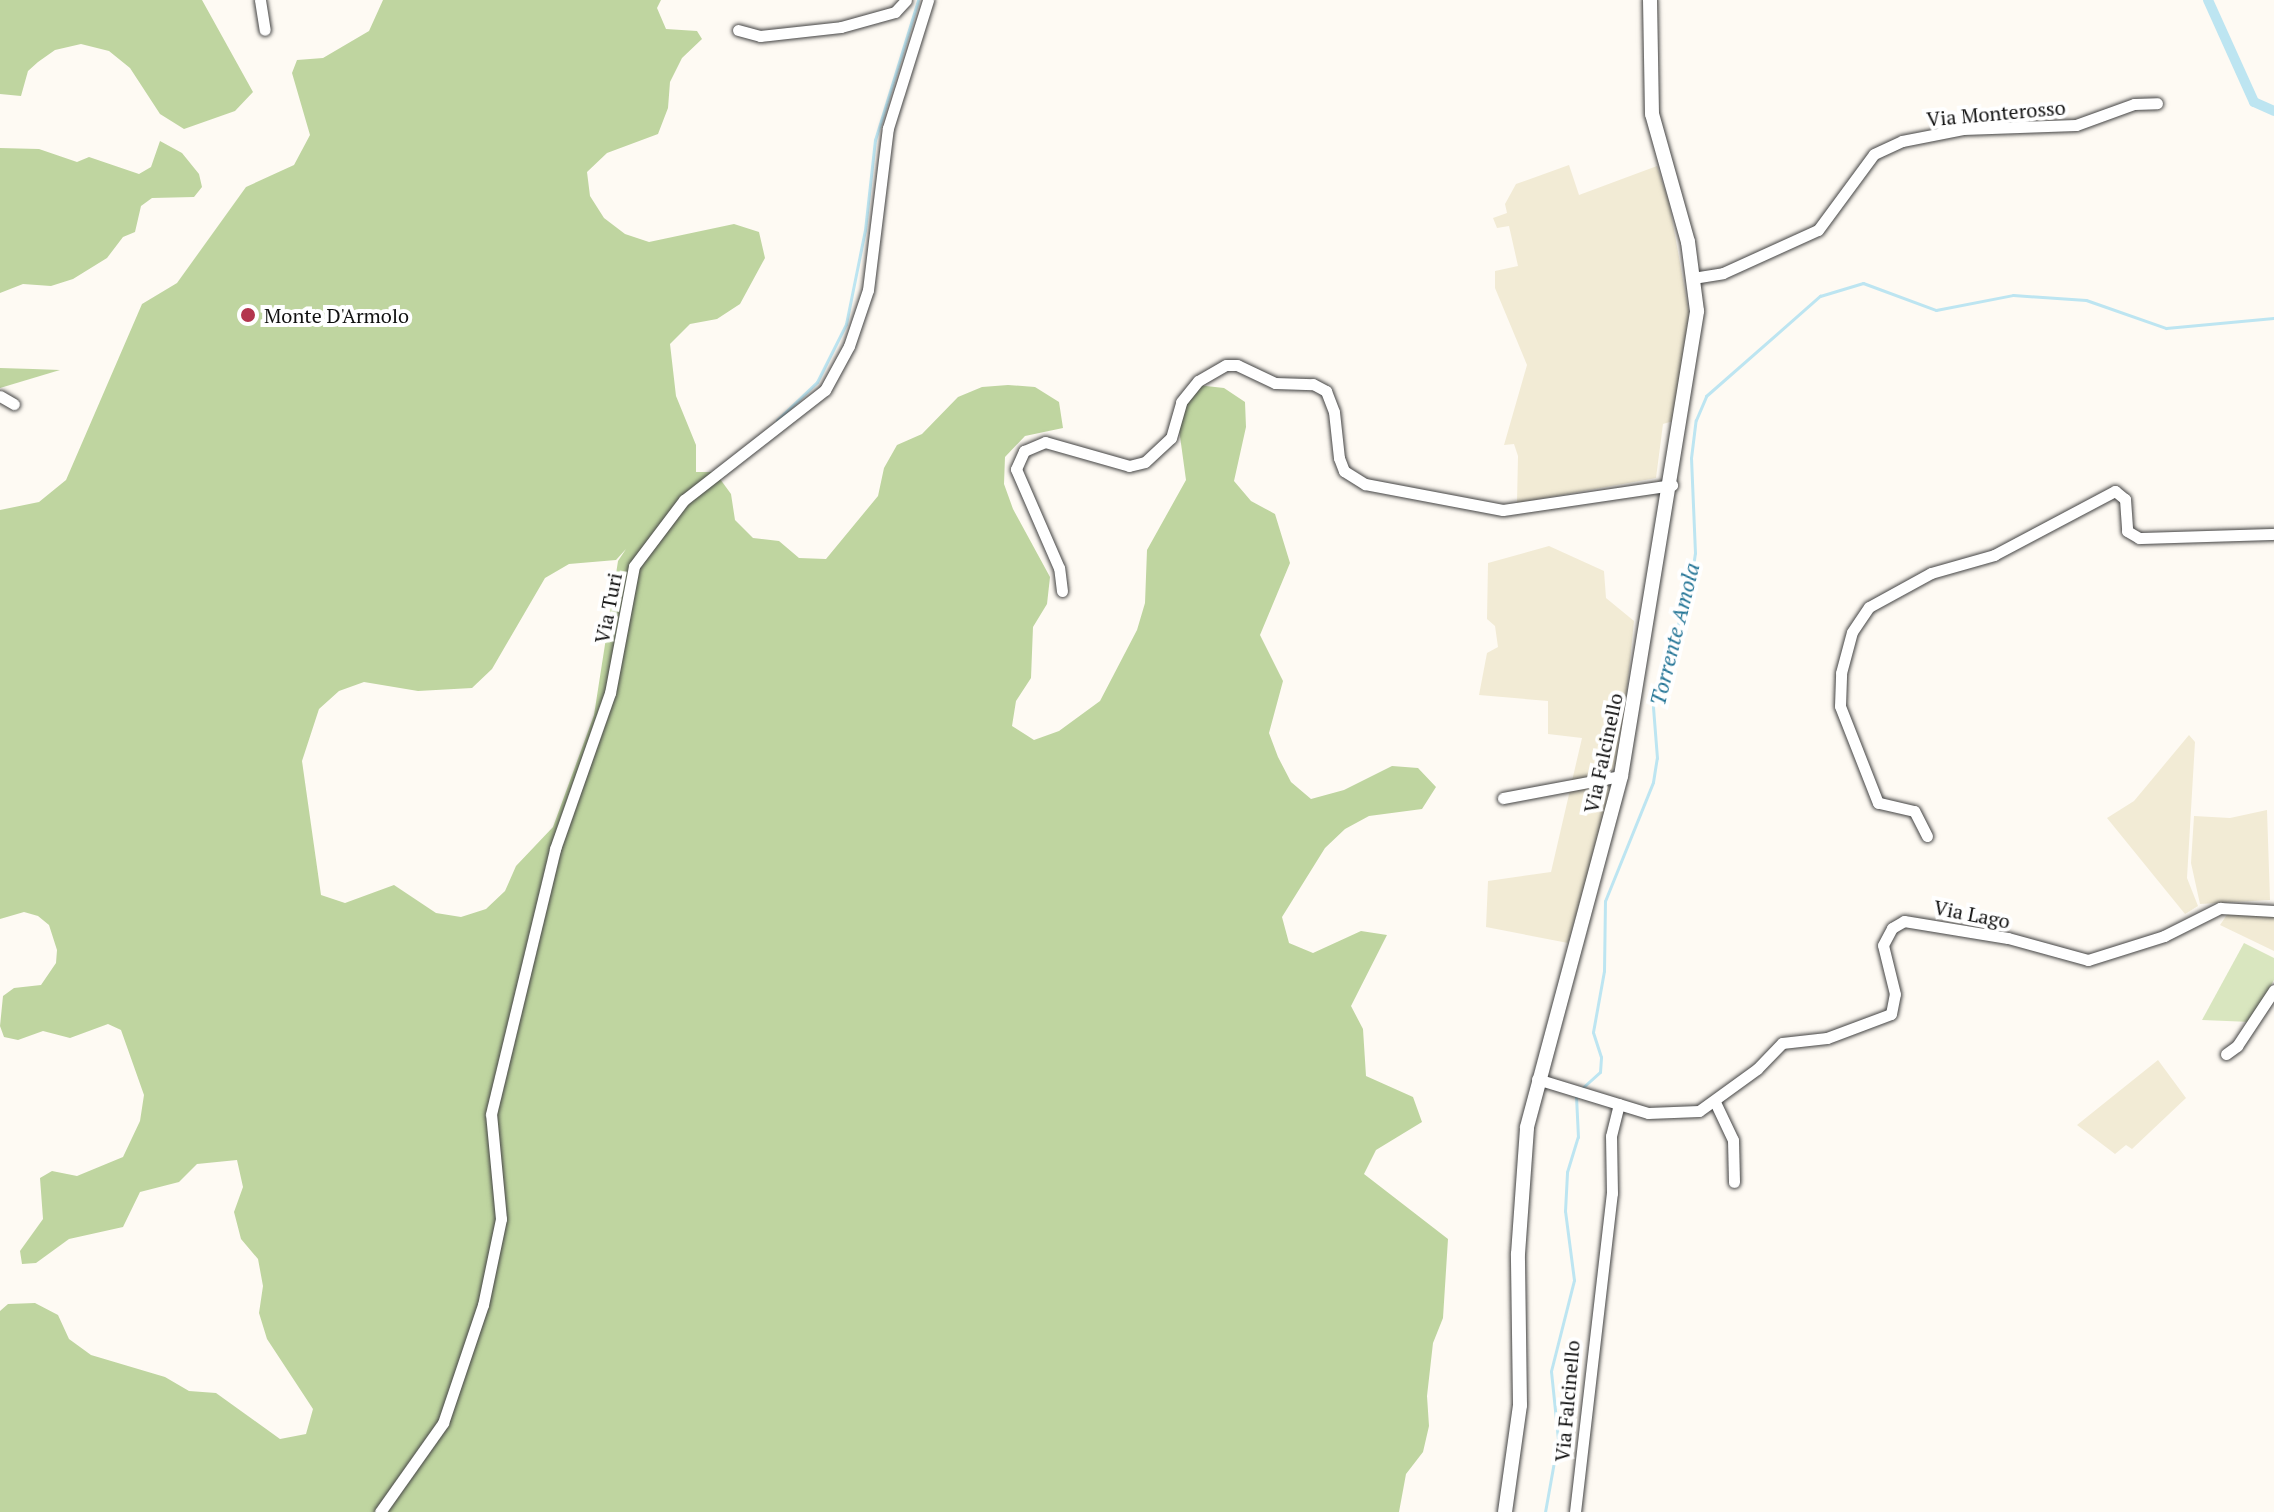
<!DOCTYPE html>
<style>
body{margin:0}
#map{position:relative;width:2274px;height:1512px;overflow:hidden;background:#fefaf3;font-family:"PT Serif",serif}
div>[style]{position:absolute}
.farmland>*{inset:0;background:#f2ebd5}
.green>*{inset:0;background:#d9e6bf}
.forest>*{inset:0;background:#bfd5a0}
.stream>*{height:3px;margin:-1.5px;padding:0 1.5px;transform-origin:1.5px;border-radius:1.5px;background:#bde5f1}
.canal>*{height:10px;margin:-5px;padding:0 5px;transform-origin:5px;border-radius:5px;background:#bde5f1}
.roads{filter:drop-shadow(0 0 2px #434343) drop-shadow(0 0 2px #434343)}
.minor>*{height:11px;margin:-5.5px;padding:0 5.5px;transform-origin:5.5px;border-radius:5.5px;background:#fff}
.tertiary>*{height:14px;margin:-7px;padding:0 7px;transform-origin:7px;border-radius:7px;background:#fff}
.dots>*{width:22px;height:22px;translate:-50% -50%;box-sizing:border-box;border:4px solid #fff;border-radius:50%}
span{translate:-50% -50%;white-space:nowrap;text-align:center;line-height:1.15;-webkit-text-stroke:8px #fff;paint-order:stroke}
.street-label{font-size:20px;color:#101010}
.poi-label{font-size:20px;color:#101010}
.left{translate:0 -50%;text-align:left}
.water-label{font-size:22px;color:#247596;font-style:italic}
</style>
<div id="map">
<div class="farmland">
<div style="clip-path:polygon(1569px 165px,1579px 195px,1657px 166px,1669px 202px,1689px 313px,1673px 421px,1663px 424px,1656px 478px,1517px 503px,1518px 456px,1514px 444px,1504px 445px,1527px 365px,1495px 288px,1495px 271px,1518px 266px,1509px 226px,1497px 228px,1493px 218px,1507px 213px,1505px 204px,1516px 184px)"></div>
<div style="clip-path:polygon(1549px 546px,1604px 571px,1606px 598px,1634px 621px,1621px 749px,1615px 766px,1608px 775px,1572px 781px,1582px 738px,1548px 734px,1548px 701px,1479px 695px,1487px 653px,1498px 647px,1495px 626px,1487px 619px,1488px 563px)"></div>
<div style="clip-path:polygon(2189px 735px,2195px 742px,2187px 878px,2198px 906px,2185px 914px,2107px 818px,2134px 801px)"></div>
<div style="clip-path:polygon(1609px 784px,1613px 790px,1568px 943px,1486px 927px,1488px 881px,1551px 872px,1570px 790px)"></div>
<div style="clip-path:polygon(2267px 810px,2270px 900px,2200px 904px,2191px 863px,2194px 816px,2230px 818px)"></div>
<div style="clip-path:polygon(2231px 909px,2274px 915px,2274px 951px,2220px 925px)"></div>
<div style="clip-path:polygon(2158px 1060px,2186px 1098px,2132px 1149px,2126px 1145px,2115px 1154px,2077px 1125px)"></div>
</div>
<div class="green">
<div style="clip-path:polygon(2244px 943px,2274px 958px,2274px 980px,2251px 1022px,2202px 1020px)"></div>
</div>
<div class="forest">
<div style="clip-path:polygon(0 0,202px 0,253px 92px,235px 111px,184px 129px,160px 114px,130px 68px,109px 51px,81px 44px,55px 50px,38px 62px,28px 71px,21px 96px,0 94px)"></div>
<div style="clip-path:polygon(evenodd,383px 0,661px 0,657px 8px,666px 29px,697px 31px,702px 39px,682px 58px,670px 82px,668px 108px,658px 134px,607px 153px,587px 172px,590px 196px,604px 218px,625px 234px,649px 242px,734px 224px,759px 232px,765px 258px,740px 304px,717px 319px,690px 324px,670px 344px,676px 396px,696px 445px,696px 472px,715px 472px,731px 494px,735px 520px,753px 538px,779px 541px,799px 558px,826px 559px,878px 496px,884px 468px,897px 445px,922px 434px,958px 397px,982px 387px,1008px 385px,1035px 387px,1059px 402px,1063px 428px,1025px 436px,1005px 457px,1004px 484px,1013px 509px,1050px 577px,1047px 604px,1033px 627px,1031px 678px,1016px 701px,1012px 726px,1034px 740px,1059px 731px,1100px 701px,1137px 630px,1145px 603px,1147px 550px,1186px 480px,1179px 429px,1185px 404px,1197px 385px,1224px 388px,1245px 402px,1246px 427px,1234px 481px,1251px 501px,1275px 514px,1290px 563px,1260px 635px,1283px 681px,1269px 733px,1278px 757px,1291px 782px,1311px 799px,1344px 790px,1392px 766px,1418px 768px,1436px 787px,1422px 809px,1369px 816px,1345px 829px,1325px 848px,1282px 917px,1289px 943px,1313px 953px,1361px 931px,1387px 935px,1351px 1006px,1363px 1029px,1366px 1076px,1413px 1097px,1422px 1122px,1376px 1150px,1364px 1174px,1448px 1239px,1443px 1318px,1433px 1343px,1427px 1396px,1429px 1426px,1423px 1452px,1406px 1474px,1399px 1512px,0 1512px,0 1311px,8px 1304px,35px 1303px,58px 1315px,69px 1339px,91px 1355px,165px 1377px,189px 1391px,216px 1393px,280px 1439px,306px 1434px,313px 1409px,267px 1339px,259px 1313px,263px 1286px,258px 1259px,241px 1239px,234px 1212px,243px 1187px,237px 1160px,197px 1164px,179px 1182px,140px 1192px,123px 1227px,69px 1239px,36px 1263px,22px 1264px,20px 1251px,43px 1219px,40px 1178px,52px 1171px,77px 1176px,123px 1157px,140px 1121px,144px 1095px,121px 1030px,108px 1024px,70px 1038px,43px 1031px,18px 1040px,4px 1037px,0 1026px,3px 996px,14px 988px,41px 985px,56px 963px,57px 950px,49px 925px,38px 916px,24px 912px,0 919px,0 510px,39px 502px,66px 480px,142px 304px,177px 283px,246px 187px,294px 165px,310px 135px,292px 73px,297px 60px,323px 58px,369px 31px,383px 0,626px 549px,618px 561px,594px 715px,553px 827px,516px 866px,505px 891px,486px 909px,461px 917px,436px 913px,394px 885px,345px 903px,321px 895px,302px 761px,319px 709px,339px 691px,364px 682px,418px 691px,472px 688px,492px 669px,545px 578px,569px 564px,616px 560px,626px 549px)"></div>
<div style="clip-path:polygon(160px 141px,182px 153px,199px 174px,202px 187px,194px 197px,152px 198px,141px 206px,135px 232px,123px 237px,107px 258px,73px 279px,51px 286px,23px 284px,0 293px,0 148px,39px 149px,77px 162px,89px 157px,139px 174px,151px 167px)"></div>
<div style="clip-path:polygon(0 368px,33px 369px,60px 370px,0 388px)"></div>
</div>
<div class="stream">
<div style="left:777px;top:420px;width:55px;rotate:-43.5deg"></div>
<div style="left:817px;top:382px;width:65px;rotate:-63.4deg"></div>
<div style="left:846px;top:324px;width:96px;rotate:-78.6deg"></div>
<div style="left:865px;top:230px;width:91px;rotate:-83.7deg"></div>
<div style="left:875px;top:140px;width:146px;rotate:-72.9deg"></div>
<div style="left:1580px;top:1090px;width:27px;rotate:-42deg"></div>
<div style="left:1600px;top:1072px;width:15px;rotate:-86deg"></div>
<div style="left:1601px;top:1057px;width:26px;rotate:-108deg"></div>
<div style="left:1593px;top:1032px;width:62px;rotate:-79.8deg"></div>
<div style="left:1604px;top:971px;width:70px;rotate:-89.2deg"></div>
<div style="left:1605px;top:901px;width:128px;rotate:-68deg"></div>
<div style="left:1653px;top:782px;width:24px;rotate:-81deg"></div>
<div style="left:1657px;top:758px;width:51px;rotate:-94.5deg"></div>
<div style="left:1653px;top:707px;width:132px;rotate:-73.2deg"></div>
<div style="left:1691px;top:581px;width:28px;rotate:-82deg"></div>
<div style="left:1695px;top:553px;width:95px;rotate:-92.4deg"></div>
<div style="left:1691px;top:458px;width:38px;rotate:-83deg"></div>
<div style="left:1696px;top:420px;width:26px;rotate:-67deg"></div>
<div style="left:1706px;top:396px;width:152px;rotate:-41.3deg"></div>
<div style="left:1820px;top:296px;width:45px;rotate:-16.8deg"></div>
<div style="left:1863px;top:283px;width:78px;rotate:20.3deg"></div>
<div style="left:1936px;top:310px;width:78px;rotate:-11deg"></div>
<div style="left:2013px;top:295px;width:73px;rotate:3.9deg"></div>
<div style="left:2086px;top:300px;width:85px;rotate:19.3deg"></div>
<div style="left:2166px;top:328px;width:108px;rotate:-5.3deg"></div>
<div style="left:1545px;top:1512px;width:74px;rotate:-79.9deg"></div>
<div style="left:1558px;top:1439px;width:68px;rotate:-95.9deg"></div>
<div style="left:1551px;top:1371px;width:94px;rotate:-75.8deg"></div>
<div style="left:1574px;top:1280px;width:70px;rotate:-97.4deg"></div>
<div style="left:1565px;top:1211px;width:39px;rotate:-87deg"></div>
<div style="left:1567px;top:1172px;width:37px;rotate:-73deg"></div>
<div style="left:1578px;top:1137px;width:41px;rotate:-92.8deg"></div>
</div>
<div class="canal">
<div style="left:2208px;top:0;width:112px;rotate:65.7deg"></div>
<div style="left:2254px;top:102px;width:22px;rotate:24deg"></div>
</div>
<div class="roads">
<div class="minor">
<div style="left:260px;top:0;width:30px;rotate:81deg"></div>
<div style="left:738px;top:30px;width:23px;rotate:15deg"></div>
<div style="left:760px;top:36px;width:81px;rotate:-6.3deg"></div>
<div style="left:841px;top:27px;width:56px;rotate:-15.5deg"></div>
<div style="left:895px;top:12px;width:16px;rotate:-47deg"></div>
<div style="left:1693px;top:278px;width:30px;rotate:-9deg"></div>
<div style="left:1723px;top:273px;width:104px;rotate:-24.4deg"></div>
<div style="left:1818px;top:230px;width:94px;rotate:-53.6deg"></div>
<div style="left:1874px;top:154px;width:31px;rotate:-25deg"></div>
<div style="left:1902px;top:141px;width:62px;rotate:-11.1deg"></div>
<div style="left:1963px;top:129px;width:113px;rotate:-2deg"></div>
<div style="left:2076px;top:125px;width:62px;rotate:-19.9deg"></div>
<div style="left:2134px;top:104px;width:23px;rotate:-2deg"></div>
<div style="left:0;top:396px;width:16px;rotate:30deg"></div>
<div style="left:1062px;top:591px;width:23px;rotate:-97deg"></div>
<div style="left:1059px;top:568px;width:108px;rotate:-113.5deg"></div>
<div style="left:1016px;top:469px;width:20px;rotate:-66deg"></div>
<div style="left:1024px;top:451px;width:23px;rotate:-23deg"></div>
<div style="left:1045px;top:442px;width:87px;rotate:15.9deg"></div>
<div style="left:1129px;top:466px;width:16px;rotate:-14deg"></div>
<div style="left:1145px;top:462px;width:35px;rotate:-43deg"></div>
<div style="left:1171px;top:438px;width:37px;rotate:-74deg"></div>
<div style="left:1181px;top:402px;width:27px;rotate:-51deg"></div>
<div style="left:1198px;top:381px;width:32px;rotate:-30deg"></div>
<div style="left:1226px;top:365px;width:11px"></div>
<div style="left:1237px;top:365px;width:42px;rotate:25.3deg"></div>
<div style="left:1275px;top:383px;width:38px;rotate:2deg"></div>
<div style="left:1313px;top:384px;width:15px;rotate:28deg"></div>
<div style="left:1326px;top:391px;width:22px;rotate:69deg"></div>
<div style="left:1334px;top:412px;width:46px;rotate:83.8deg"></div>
<div style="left:1339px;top:458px;width:14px;rotate:69deg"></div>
<div style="left:1344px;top:471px;width:25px;rotate:32deg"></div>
<div style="left:1365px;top:484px;width:140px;rotate:10.7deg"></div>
<div style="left:1503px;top:510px;width:171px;rotate:-8.4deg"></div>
<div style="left:1503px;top:798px;width:120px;rotate:-10.6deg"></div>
<div style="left:1927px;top:836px;width:28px;rotate:-117deg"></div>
<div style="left:1914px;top:811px;width:37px;rotate:-167deg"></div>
<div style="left:1878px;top:803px;width:104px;rotate:-111.4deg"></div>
<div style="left:1840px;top:706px;width:33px;rotate:-88deg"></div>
<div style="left:1841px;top:673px;width:42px;rotate:-75deg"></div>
<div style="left:1852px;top:632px;width:30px;rotate:-56deg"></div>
<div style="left:1869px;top:607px;width:71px;rotate:-28.7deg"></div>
<div style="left:1931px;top:573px;width:66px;rotate:-15.9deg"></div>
<div style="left:1994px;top:555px;width:137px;rotate:-27.9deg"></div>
<div style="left:2115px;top:491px;width:13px;rotate:39deg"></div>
<div style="left:2125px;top:499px;width:32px;rotate:86deg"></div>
<div style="left:2127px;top:531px;width:14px;rotate:30deg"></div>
<div style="left:2139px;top:538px;width:135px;rotate:-1.7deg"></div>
<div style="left:2226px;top:1054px;width:14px;rotate:-36deg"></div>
<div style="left:2237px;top:1046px;width:67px;rotate:-56.5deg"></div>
<div style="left:1537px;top:1079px;width:116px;rotate:17deg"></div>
<div style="left:1648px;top:1113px;width:51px;rotate:-2.2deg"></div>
<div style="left:1699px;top:1111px;width:72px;rotate:-35.9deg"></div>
<div style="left:1757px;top:1069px;width:36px;rotate:-46deg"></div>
<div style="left:1782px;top:1043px;width:45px;rotate:-6.3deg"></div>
<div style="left:1827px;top:1038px;width:68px;rotate:-20.6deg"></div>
<div style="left:1891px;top:1014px;width:20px;rotate:-79deg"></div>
<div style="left:1895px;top:994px;width:50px;rotate:-103.8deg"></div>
<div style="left:1883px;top:945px;width:19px;rotate:-62deg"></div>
<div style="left:1892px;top:928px;width:14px;rotate:-30deg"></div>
<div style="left:1904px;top:921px;width:105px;rotate:9.3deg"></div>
<div style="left:2008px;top:938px;width:83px;rotate:15.4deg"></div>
<div style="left:2088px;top:960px;width:80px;rotate:-17.5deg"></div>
<div style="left:2164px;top:936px;width:63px;rotate:-26.6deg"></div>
<div style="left:2220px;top:908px;width:54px;rotate:3.2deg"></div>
<div style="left:1715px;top:1102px;width:42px;rotate:64.7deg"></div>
<div style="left:1733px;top:1140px;width:42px;rotate:88.6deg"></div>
<div style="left:380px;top:1512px;width:109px;rotate:-54.7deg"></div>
<div style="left:443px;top:1423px;width:125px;rotate:-71.3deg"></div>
<div style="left:483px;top:1305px;width:88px;rotate:-78.2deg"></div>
<div style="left:501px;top:1219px;width:105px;rotate:-95.4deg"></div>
<div style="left:491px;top:1114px;width:273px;rotate:-76.4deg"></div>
<div style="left:555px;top:849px;width:165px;rotate:-70.6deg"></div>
<div style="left:610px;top:693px;width:129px;rotate:-79.3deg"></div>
<div style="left:634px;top:566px;width:83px;rotate:-52.9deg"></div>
<div style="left:684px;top:500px;width:179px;rotate:-38deg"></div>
<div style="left:825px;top:390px;width:50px;rotate:-61.4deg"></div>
<div style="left:849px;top:346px;width:59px;rotate:-71.3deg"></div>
<div style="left:868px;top:290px;width:163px;rotate:-83deg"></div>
<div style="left:888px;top:128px;width:134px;rotate:-72.6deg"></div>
<div style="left:1575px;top:1512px;width:321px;rotate:-83.4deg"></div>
<div style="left:1612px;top:1193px;width:57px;rotate:-91deg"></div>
<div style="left:1611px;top:1136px;width:33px;rotate:-76deg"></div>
</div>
<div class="tertiary">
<div style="left:1505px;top:1512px;width:108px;rotate:-82deg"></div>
<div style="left:1520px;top:1405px;width:151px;rotate:-90.8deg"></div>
<div style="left:1518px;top:1254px;width:127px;rotate:-85.9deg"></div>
<div style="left:1527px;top:1127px;width:363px;rotate:-75deg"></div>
<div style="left:1621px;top:776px;width:471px;rotate:-80.7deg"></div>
<div style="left:1697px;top:311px;width:70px;rotate:-97.4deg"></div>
<div style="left:1688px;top:242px;width:133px;rotate:-105.7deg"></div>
<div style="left:1652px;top:114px;width:114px;rotate:-91deg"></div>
</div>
</div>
<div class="dots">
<div style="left:248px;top:315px;background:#b3354d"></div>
</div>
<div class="street-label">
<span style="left:1996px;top:113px;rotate:-5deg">Via Monterosso</span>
<span style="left:608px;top:608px;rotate:-79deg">Via Turi</span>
<span style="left:1603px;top:753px;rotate:-78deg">Via Falcinello</span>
<span style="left:1972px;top:914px;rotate:11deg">Via Lago</span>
<span style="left:1567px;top:1401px;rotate:-85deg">Via Falcinello</span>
</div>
<div class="poi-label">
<span class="left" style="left:264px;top:315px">Monte D'Armolo</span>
</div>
<div class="water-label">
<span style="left:1674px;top:634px;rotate:-76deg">Torrente Amola</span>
</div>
</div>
